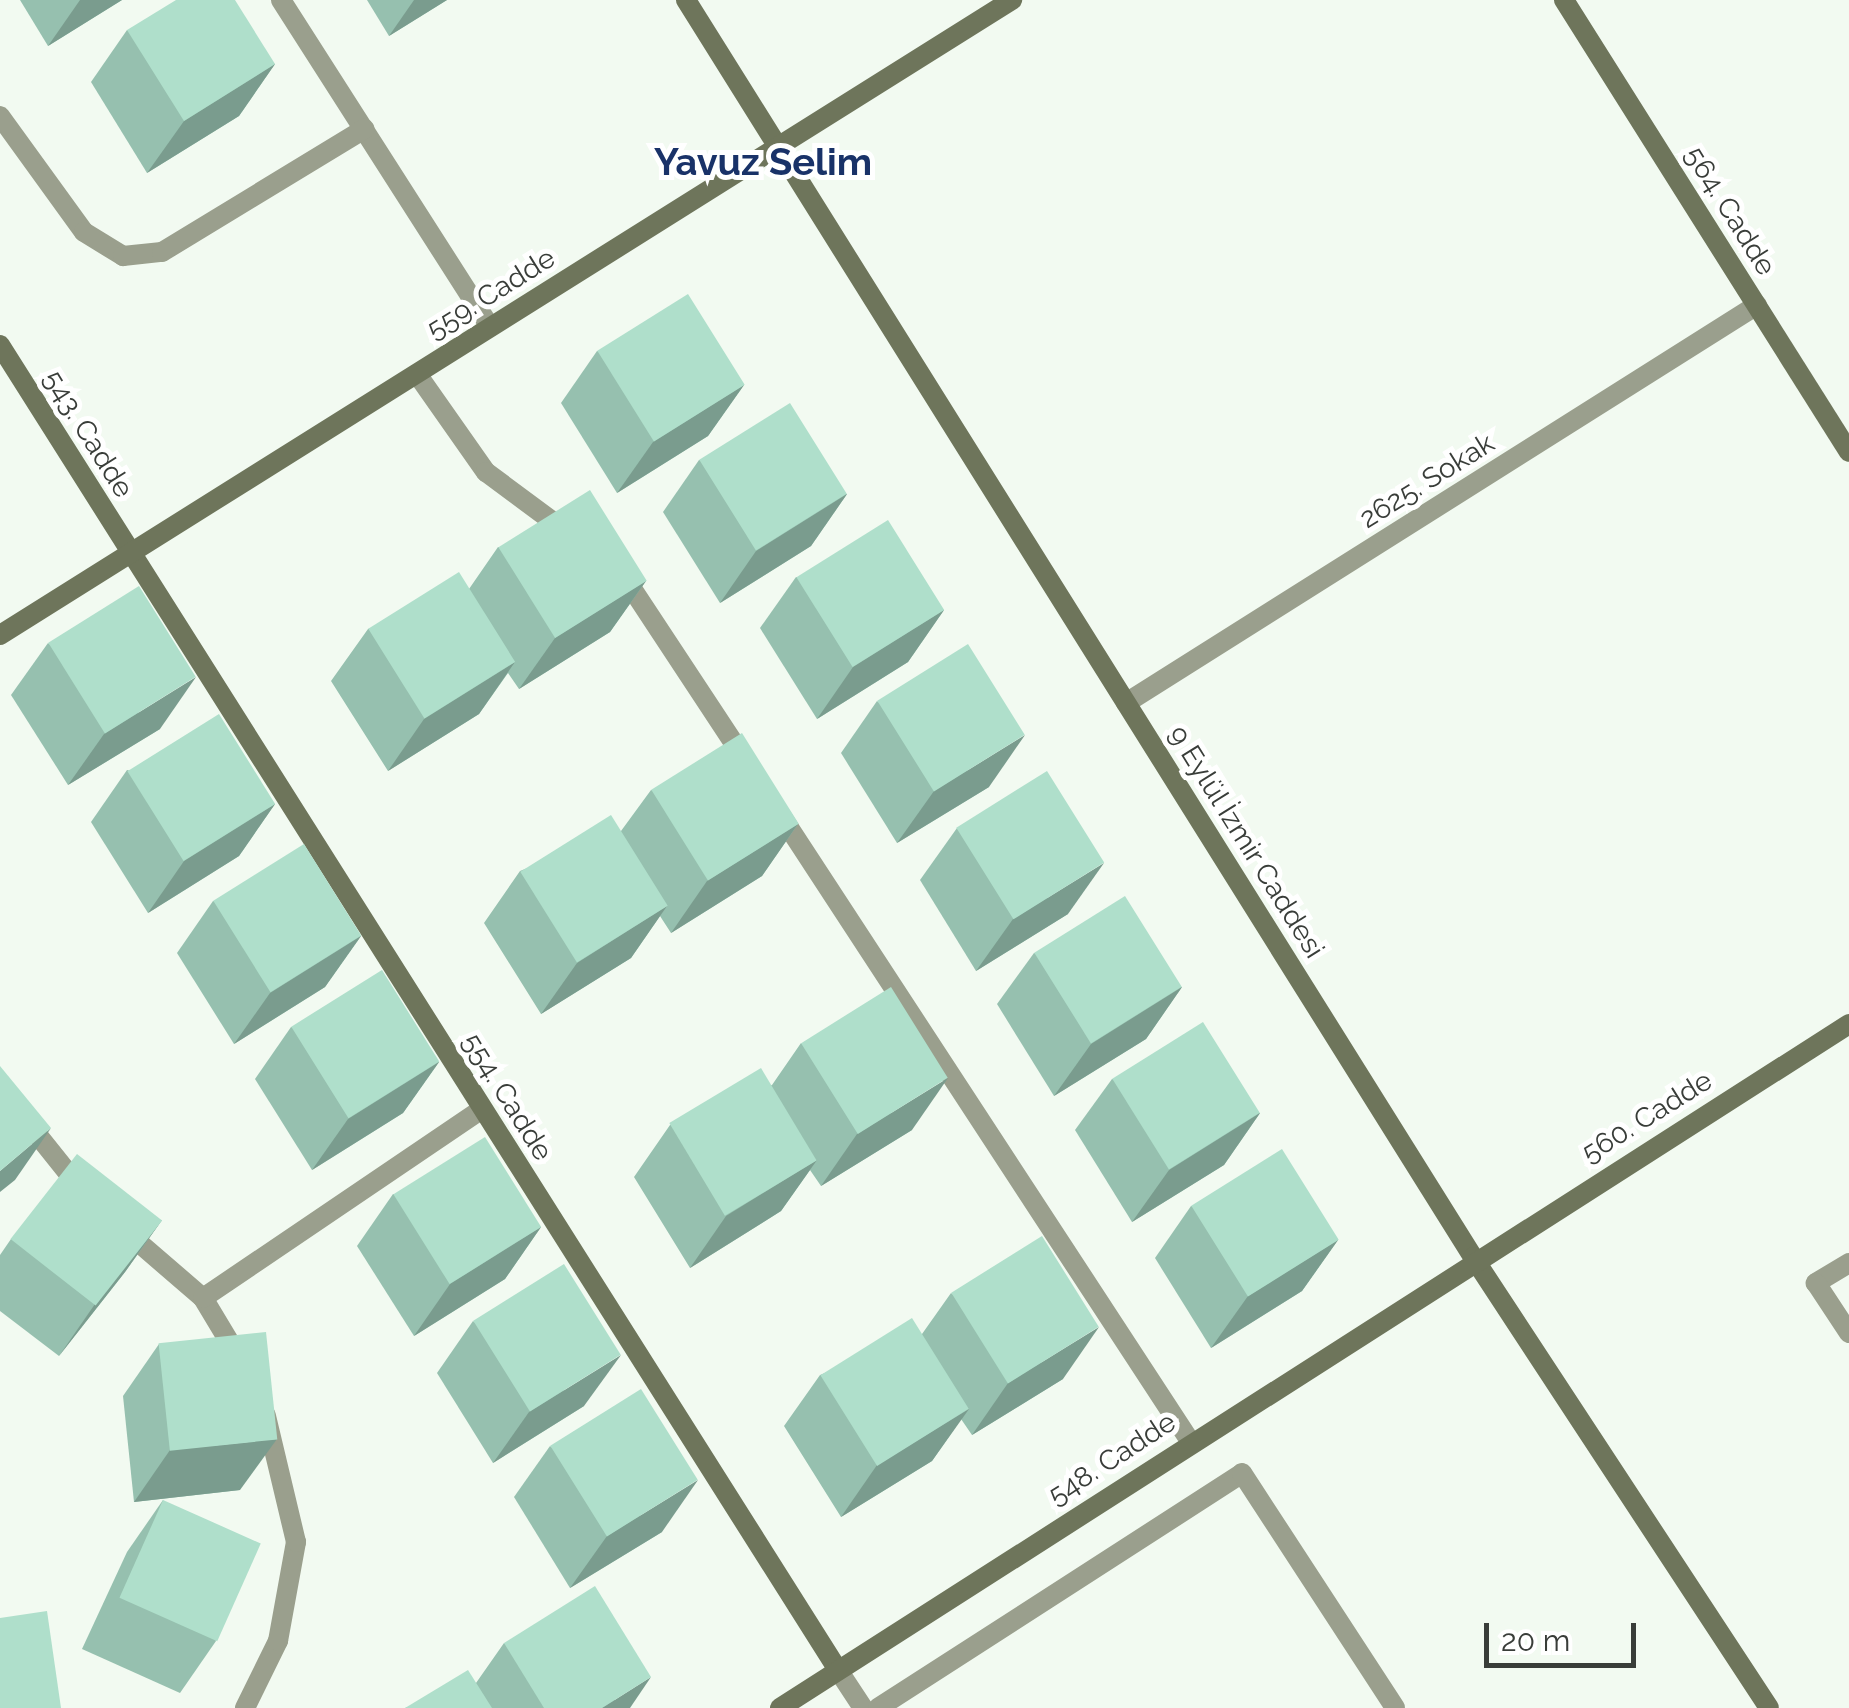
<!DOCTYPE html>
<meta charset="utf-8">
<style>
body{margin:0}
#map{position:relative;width:1849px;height:1708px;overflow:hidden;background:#f2faf1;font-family:Raleway,sans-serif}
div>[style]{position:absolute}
.street>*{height:20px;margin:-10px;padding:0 10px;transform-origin:10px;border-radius:10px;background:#9a9f8d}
.secondary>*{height:20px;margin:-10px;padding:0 10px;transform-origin:10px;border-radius:10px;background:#6e755b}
.wall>*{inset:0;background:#96c0af}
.shaded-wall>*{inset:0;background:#7a9c8e}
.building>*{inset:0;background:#afdfcb;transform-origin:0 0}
span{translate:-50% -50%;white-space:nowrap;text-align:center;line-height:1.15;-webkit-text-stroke:10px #fff;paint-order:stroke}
.street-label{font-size:28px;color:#393d39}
.district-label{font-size:38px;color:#193268;font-weight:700}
.scale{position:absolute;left:1484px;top:1623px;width:152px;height:45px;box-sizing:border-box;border:5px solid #393d39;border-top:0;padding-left:12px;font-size:30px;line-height:35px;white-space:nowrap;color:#393d39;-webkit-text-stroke:8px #fff;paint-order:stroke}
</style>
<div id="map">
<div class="street">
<div style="left:281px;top:0;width:388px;rotate:57.4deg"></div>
<div style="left:0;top:116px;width:143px;rotate:54.1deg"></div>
<div style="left:84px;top:232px;width:46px;rotate:31.6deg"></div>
<div style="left:123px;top:256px;width:39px;rotate:-6deg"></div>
<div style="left:162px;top:252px;width:237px;rotate:-31.3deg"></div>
<div style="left:417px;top:374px;width:120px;rotate:54.9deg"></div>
<div style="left:486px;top:472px;width:102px;rotate:36.6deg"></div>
<div style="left:623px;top:575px;width:222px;rotate:56.6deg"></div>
<div style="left:1126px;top:703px;width:746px;rotate:-32.24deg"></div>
<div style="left:780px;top:814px;width:749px;rotate:56.82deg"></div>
<div style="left:0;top:1088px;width:128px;rotate:51.3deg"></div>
<div style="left:123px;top:1229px;width:106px;rotate:40.8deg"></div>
<div style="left:203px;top:1298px;width:70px;rotate:59deg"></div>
<div style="left:1849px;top:1263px;width:39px;rotate:149deg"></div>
<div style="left:1816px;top:1283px;width:60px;rotate:56.6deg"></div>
<div style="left:203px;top:1298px;width:337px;rotate:-34.1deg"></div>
<div style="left:838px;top:1670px;width:45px;rotate:56.7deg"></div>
<div style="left:245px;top:1708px;width:75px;rotate:-63.8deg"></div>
<div style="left:278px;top:1641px;width:101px;rotate:-79.7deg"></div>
<div style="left:296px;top:1542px;width:130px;rotate:-103.4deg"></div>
<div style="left:878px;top:1708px;width:433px;rotate:-32.8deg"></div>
<div style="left:1242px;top:1473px;width:280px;rotate:56.9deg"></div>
</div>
<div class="secondary">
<div style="left:686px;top:0;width:1483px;rotate:57.95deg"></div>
<div style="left:1473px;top:1257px;width:539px;rotate:56.72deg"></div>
<div style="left:1564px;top:0;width:534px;rotate:57.77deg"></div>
<div style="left:0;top:345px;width:1568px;rotate:57.69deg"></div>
<div style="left:0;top:635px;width:1195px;rotate:-32.11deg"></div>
<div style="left:780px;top:1708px;width:1269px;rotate:-32.61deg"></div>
</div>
<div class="wall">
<div style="clip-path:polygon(20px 0,122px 0,48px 46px)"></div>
<div style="clip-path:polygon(367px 0,447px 0,389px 36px)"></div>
<div style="clip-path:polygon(127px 30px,275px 64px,239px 116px,147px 173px,91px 82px)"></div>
<div style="clip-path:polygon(597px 351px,744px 385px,708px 436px,617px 493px,561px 403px)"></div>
<div style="clip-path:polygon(699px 460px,847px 494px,811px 546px,720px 603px,663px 512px)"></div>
<div style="clip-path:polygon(498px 547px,646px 581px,610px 632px,519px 689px,508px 673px,479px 714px,388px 771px,331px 681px,368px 629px,469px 589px)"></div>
<div style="clip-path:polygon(796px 577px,944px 610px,908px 662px,817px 719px,760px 628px)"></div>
<div style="clip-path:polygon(48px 643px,160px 729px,68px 785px,11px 695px)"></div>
<div style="clip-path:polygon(877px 701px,989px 787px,897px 843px,841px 753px)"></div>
<div style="clip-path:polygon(127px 770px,275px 804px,239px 856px,148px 913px,91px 822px)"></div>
<div style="clip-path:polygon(651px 790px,798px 824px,762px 876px,671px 933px,660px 916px,631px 958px,541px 1014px,484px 923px,520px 871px,621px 831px)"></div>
<div style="clip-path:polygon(957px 828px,1068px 914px,976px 971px,920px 880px)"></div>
<div style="clip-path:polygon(213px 901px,361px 936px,325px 987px,234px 1044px,177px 953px)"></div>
<div style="clip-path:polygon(1034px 953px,1182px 987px,1146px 1039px,1054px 1096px,997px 1004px)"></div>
<div style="clip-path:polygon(291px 1027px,439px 1062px,403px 1113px,312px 1170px,255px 1079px)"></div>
<div style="clip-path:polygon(801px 1043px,912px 1130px,821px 1186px,810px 1170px,781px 1211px,690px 1268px,634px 1177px,670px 1125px,772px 1085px)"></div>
<div style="clip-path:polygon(1112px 1079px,1260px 1113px,1224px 1165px,1132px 1222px,1075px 1130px)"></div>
<div style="clip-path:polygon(393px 1194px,541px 1227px,505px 1279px,414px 1336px,357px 1246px)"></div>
<div style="clip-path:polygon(1191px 1206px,1338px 1240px,1302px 1291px,1211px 1348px,1155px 1258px)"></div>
<div style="clip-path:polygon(162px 1220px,125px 1272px,59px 1356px,0 1311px,0 1255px,11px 1239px)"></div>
<div style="clip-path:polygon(951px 1293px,1063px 1379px,972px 1435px,961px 1419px,932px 1461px,841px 1517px,784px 1426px,820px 1375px,922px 1334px)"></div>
<div style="clip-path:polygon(473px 1321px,584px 1406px,493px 1463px,437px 1373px)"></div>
<div style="clip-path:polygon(159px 1344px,240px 1490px,134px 1502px,123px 1396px)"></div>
<div style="clip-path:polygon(550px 1446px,662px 1532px,570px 1588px,514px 1497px)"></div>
<div style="clip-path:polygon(163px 1500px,216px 1641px,180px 1693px,82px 1649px,127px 1552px)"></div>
<div style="clip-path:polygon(504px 1643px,630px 1708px,405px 1708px,476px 1683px)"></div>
</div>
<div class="shaded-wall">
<div style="clip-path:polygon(80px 0,122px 0,48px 46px)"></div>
<div style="clip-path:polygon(414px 0,447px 0,389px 36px)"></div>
<div style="clip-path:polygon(275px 64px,239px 116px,147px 173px,184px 121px)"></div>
<div style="clip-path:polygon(744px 385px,708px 436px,617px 493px,653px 442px)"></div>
<div style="clip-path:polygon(847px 494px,811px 546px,720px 603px,756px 551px)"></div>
<div style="clip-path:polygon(646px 581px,610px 632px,519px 689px,555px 638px)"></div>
<div style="clip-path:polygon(944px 610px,908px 662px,817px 719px,853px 667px)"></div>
<div style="clip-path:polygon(515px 662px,479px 714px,388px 771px,424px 719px)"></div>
<div style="clip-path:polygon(196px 677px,160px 729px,68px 785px,104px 734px)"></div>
<div style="clip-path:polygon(1025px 735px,989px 787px,897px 843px,934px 791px)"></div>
<div style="clip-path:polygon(275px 804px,239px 856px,148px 913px,184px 861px)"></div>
<div style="clip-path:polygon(798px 824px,762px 876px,671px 933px,707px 881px)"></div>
<div style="clip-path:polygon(1104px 863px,1068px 914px,976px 971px,1013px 919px)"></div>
<div style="clip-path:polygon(667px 906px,631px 958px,541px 1014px,577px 963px)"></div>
<div style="clip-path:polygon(361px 936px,325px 987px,234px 1044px,270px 993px)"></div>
<div style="clip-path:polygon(1182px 987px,1146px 1039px,1054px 1096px,1091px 1044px)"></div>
<div style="clip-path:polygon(439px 1062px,403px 1113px,312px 1170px,348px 1119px)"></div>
<div style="clip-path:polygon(948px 1078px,912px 1130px,821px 1186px,857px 1134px)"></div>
<div style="clip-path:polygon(1260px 1113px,1224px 1165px,1132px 1222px,1169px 1170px)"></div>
<div style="clip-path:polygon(51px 1128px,15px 1180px,0 1192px,0 1171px)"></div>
<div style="clip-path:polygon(817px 1160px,781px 1211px,690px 1268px,726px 1216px)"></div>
<div style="clip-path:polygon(162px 1220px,125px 1272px,59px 1356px,95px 1304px)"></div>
<div style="clip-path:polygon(541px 1227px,505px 1279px,414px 1336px,450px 1284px)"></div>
<div style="clip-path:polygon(1338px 1240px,1302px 1291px,1211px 1348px,1248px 1296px)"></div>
<div style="clip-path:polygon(1099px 1327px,1063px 1379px,972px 1435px,1008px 1383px)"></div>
<div style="clip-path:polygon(621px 1355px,584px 1406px,493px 1463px,529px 1412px)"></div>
<div style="clip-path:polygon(969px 1409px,932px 1461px,841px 1517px,877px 1465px)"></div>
<div style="clip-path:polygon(277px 1439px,240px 1490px,134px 1502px,170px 1450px)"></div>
<div style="clip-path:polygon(698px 1480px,662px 1532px,570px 1588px,607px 1536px)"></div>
<div style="clip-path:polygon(651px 1677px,630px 1708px,602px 1708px)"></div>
</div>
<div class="building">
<div style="clip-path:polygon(176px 0,235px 0,275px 64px,184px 121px,127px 30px)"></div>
<div style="left:688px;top:294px;width:107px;height:107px;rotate:58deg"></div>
<div style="left:790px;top:403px;width:107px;height:107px;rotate:58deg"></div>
<div style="left:590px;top:490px;width:107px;height:108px;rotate:58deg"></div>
<div style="left:888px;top:520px;width:106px;height:108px;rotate:58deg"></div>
<div style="left:459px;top:572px;width:106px;height:107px;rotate:58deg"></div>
<div style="left:139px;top:586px;width:107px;height:107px;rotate:58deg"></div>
<div style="left:968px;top:644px;width:107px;height:107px;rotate:58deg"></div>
<div style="left:219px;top:714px;width:106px;height:108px;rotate:58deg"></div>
<div style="left:742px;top:733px;width:107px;height:107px;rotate:58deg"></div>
<div style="left:1047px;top:771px;width:108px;height:107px;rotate:58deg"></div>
<div style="left:611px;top:815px;width:107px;height:107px;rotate:58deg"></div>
<div style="left:304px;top:844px;width:108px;height:107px;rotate:58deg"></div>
<div style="left:1125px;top:896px;width:107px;height:107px;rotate:58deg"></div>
<div style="left:382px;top:970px;width:108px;height:107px;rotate:58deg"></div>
<div style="left:891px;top:987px;width:107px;height:106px;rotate:58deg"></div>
<div style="left:1203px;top:1022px;width:107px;height:107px;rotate:58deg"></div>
<div style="clip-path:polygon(0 1066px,51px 1128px,0 1171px)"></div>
<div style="left:761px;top:1068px;width:108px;height:107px;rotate:59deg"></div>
<div style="left:485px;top:1137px;width:106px;height:108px;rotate:58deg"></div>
<div style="left:1282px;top:1149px;width:107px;height:107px;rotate:58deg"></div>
<div style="left:77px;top:1154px;width:108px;height:108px;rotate:38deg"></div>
<div style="left:1042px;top:1236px;width:107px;height:107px;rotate:58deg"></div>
<div style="left:564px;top:1264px;width:107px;height:107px;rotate:58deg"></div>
<div style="left:912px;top:1318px;width:107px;height:108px;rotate:58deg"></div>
<div style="left:266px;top:1332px;width:108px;height:108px;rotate:84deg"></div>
<div style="left:641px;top:1389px;width:107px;height:107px;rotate:58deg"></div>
<div style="left:163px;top:1500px;width:107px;height:107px;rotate:24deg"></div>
<div style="clip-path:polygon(595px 1586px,651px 1677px,602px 1708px,544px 1708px,504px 1643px)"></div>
<div style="clip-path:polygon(47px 1611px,61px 1708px,0 1708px,0 1618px)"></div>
<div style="clip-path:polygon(468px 1670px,492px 1708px,405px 1708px)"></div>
</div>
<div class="street-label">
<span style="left:1730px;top:211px;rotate:58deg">564. Cadde</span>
<span style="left:491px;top:294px;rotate:-32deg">559. Cadde</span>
<span style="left:88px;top:434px;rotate:58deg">543. Cadde</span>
<span style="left:1427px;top:481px;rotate:-32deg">2625. Sokak</span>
<span style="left:1246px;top:842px;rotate:58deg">9 Eylül İzmir Caddesi</span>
<span style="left:507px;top:1097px;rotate:58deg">554. Cadde</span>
<span style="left:1647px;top:1117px;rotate:-32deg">560. Cadde</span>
<span style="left:1112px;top:1459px;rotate:-33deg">548. Cadde</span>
</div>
<div class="district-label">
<span style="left:763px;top:162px">Yavuz Selim</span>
</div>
<div class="scale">20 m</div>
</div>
